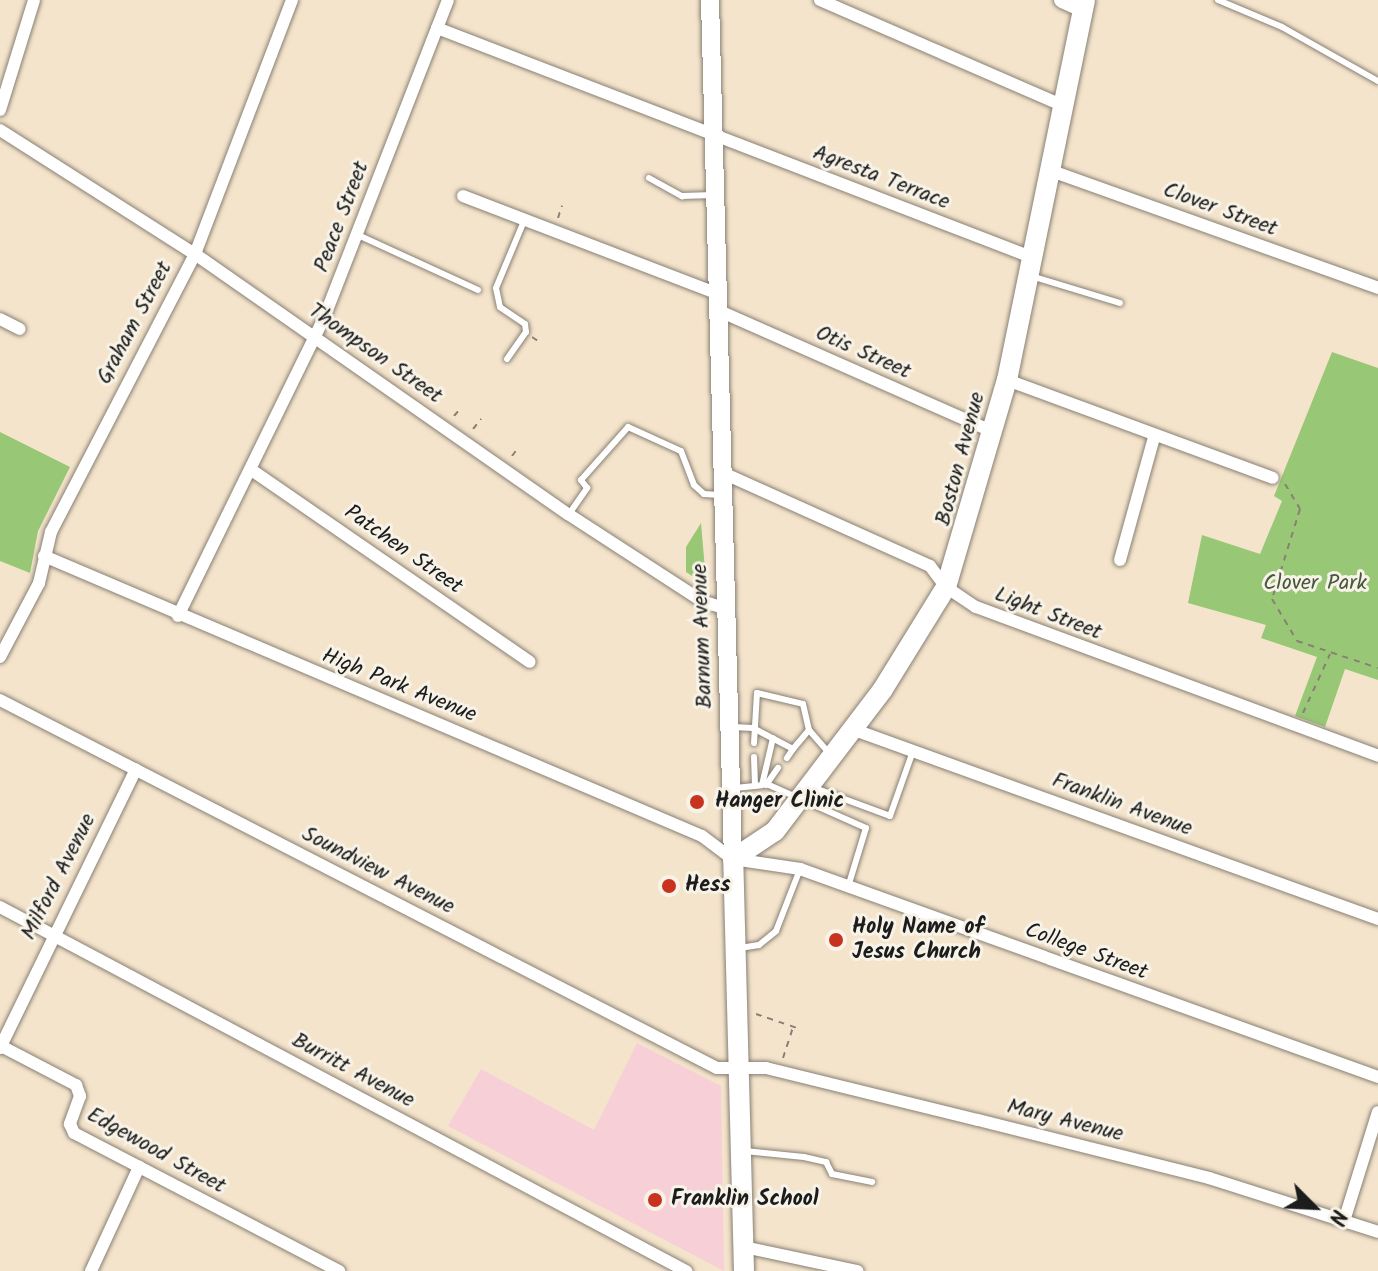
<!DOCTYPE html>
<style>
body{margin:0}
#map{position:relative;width:1378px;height:1271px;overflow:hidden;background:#f5e4cc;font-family:Kalam,sans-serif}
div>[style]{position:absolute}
.built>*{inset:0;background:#f6cfd7}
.green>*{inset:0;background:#98c776}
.path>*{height:2px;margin-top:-1px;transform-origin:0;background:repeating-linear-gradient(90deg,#888074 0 6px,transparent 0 12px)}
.roads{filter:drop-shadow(0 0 2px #888074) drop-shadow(0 0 2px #888074)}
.service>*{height:6px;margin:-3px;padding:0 3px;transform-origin:3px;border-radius:3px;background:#fff}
.minor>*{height:12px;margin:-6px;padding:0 6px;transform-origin:6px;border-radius:6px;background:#fff}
.tertiary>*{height:16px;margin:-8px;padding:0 8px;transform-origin:8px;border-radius:8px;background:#fff}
.secondary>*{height:18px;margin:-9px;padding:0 9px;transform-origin:9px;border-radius:9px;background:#fff}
.primary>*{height:20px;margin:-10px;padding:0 10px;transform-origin:10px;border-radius:10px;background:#fff}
.dots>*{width:22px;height:22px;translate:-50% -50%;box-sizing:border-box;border:4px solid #f7f3e8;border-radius:50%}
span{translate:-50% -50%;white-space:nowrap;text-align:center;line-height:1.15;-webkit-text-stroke:6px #f7f3e8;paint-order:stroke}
.street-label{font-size:22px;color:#1c1c1c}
.park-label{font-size:22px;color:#47583c}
.poi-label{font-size:22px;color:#1c1c1c;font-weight:700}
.left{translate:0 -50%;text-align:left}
.north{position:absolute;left:1274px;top:1167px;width:80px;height:80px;-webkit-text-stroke:6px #f7f3e8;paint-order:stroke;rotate:114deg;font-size:22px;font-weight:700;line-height:32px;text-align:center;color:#1c1c1c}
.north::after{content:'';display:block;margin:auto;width:28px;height:36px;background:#1c1c1c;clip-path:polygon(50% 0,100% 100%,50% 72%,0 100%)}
</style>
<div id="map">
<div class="built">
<div style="clip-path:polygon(637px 1043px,721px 1086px,724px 1271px,448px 1126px,481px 1069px,594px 1130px)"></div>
</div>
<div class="green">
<div style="clip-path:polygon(1332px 352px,1378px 368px,1378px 680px,1345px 669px,1325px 727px,1295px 716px,1317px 657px,1261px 638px,1266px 625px,1188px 603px,1202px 535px,1260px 554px,1282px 501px,1274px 496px)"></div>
<div style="clip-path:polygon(0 432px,70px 467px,38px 531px,30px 573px,0 561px)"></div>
<div style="clip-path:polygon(701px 523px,706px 581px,703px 583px,686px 572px,686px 547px)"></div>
</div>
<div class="path">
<div style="left:558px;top:218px;width:13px;rotate:-72deg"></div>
<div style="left:532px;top:337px;width:11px;rotate:34deg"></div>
<div style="left:358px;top:350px;width:7px;rotate:-45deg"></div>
<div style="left:375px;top:362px;width:6px;rotate:-59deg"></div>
<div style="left:401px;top:380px;width:10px;rotate:-53deg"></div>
<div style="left:425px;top:396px;width:11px;rotate:-56deg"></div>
<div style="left:454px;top:416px;width:11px;rotate:-49deg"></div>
<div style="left:473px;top:429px;width:13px;rotate:-51deg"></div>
<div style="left:512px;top:456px;width:10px;rotate:-53deg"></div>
<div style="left:1285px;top:484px;width:29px;rotate:59deg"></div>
<div style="left:1300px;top:509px;width:94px;rotate:107.3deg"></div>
<div style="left:1272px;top:599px;width:49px;rotate:59.2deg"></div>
<div style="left:1297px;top:641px;width:85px;rotate:18.4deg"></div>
<div style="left:1303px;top:713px;width:65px;rotate:-65.4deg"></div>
<div style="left:756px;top:1014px;width:46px;rotate:18.8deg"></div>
<div style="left:783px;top:1058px;width:32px;rotate:-72deg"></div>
</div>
<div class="roads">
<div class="service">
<div style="left:1218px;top:0;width:69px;rotate:22.9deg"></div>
<div style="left:1282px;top:27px;width:110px;rotate:29.4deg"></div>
<div style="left:649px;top:178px;width:38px;rotate:29deg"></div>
<div style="left:682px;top:196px;width:31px;rotate:-2deg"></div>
<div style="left:358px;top:235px;width:132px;rotate:24.6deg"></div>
<div style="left:1031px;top:276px;width:93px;rotate:16.9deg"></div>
<div style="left:507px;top:359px;width:33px;rotate:-55deg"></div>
<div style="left:526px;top:332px;width:8px;rotate:-97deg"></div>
<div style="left:525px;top:324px;width:30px;rotate:-146deg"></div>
<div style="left:500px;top:307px;width:19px;rotate:-102deg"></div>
<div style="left:496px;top:288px;width:73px;rotate:-67.3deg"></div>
<div style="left:569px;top:514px;width:32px;rotate:-55deg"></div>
<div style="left:587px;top:488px;width:10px;rotate:-127deg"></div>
<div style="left:581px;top:480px;width:71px;rotate:-48.4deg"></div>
<div style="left:628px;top:427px;width:58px;rotate:24.4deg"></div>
<div style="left:681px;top:451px;width:36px;rotate:69deg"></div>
<div style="left:694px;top:485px;width:13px;rotate:42deg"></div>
<div style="left:704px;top:494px;width:15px;rotate:4deg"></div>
<div style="left:733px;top:727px;width:20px;rotate:3deg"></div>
<div style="left:753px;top:728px;width:45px;rotate:27.7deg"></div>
<div style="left:793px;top:749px;width:11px;rotate:124deg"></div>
<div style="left:754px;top:743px;width:50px;rotate:-86.6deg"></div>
<div style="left:757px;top:693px;width:47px;rotate:13.4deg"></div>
<div style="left:803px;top:704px;width:27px;rotate:77deg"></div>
<div style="left:809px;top:730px;width:30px;rotate:49deg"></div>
<div style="left:793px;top:749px;width:25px;rotate:-50deg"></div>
<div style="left:754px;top:757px;width:29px;rotate:88deg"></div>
<div style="left:766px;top:785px;width:21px;rotate:-55deg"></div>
<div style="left:769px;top:785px;width:106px;rotate:23.9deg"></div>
<div style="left:866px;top:828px;width:62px;rotate:107deg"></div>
<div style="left:812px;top:787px;width:83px;rotate:20.4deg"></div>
<div style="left:890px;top:816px;width:69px;rotate:-70.5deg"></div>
<div style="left:735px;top:788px;width:27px;rotate:-6deg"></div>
<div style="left:762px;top:785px;width:48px;rotate:-76.8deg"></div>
<div style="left:740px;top:948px;width:19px;rotate:-9deg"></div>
<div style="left:759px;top:945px;width:22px;rotate:-39deg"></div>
<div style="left:776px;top:931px;width:66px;rotate:-68.8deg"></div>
<div style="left:745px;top:1151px;width:59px;rotate:5.8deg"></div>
<div style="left:804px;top:1157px;width:23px;rotate:13deg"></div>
<div style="left:826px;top:1162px;width:13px;rotate:63deg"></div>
<div style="left:832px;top:1174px;width:41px;rotate:11.3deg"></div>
</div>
<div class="minor">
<div style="left:820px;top:0;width:264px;rotate:23.5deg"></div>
<div style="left:437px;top:28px;width:637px;rotate:21.08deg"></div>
<div style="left:0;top:110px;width:115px;rotate:-72.8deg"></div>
<div style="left:0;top:130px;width:231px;rotate:32.5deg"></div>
<div style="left:195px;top:254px;width:455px;rotate:34.9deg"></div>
<div style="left:568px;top:514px;width:160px;rotate:33deg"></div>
<div style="left:702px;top:601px;width:25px;rotate:18deg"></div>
<div style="left:1049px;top:170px;width:350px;rotate:19.7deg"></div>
<div style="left:463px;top:196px;width:271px;rotate:21deg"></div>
<div style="left:717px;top:310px;width:303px;rotate:23.8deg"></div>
<div style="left:0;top:319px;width:22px;rotate:27deg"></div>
<div style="left:1007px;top:380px;width:283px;rotate:20.2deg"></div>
<div style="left:253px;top:471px;width:336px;rotate:34.6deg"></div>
<div style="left:723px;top:473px;width:227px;rotate:24.2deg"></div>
<div style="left:930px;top:566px;width:26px;rotate:53deg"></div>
<div style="left:946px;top:587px;width:36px;rotate:34deg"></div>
<div style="left:976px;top:607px;width:429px;rotate:20.3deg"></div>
<div style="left:44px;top:556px;width:715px;rotate:23.05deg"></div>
<div style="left:702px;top:836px;width:39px;rotate:37deg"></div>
<div style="left:733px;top:859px;width:68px;rotate:8.5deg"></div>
<div style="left:800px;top:869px;width:614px;rotate:19.79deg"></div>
<div style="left:1120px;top:560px;width:128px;rotate:-74.5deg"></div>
<div style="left:178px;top:616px;width:332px;rotate:-63.9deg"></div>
<div style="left:324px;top:318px;width:341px;rotate:-68.7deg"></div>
<div style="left:0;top:657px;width:84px;rotate:-62.2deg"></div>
<div style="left:39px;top:583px;width:52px;rotate:-76.8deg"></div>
<div style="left:51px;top:532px;width:313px;rotate:-62.6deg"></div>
<div style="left:195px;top:254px;width:272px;rotate:-69.1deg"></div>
<div style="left:0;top:700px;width:806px;rotate:27.17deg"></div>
<div style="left:717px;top:1068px;width:49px"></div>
<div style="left:766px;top:1068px;width:218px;rotate:13.8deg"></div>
<div style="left:978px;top:1120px;width:238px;rotate:14.1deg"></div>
<div style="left:1209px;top:1178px;width:177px;rotate:17.7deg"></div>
<div style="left:852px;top:729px;width:559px;rotate:19.86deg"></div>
<div style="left:0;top:907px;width:777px;rotate:27.95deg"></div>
<div style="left:1px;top:1046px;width:85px;rotate:27.5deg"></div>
<div style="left:76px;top:1085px;width:12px;rotate:70deg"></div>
<div style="left:80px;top:1096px;width:30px;rotate:110deg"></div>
<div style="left:70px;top:1124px;width:10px;rotate:66deg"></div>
<div style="left:74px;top:1133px;width:299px;rotate:27.5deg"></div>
<div style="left:0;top:1048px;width:310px;rotate:-64deg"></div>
<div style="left:1344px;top:1221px;width:114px;rotate:-72.7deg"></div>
<div style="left:744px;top:1247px;width:116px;rotate:12deg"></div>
<div style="left:91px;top:1271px;width:115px;rotate:-65.2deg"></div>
</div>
<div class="tertiary">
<div style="left:1062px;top:0;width:22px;rotate:24deg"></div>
</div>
<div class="secondary">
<div style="left:710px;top:0;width:859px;rotate:88.47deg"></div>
</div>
<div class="primary">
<div style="left:744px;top:1271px;width:412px;rotate:-91.5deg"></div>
<div style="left:733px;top:859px;width:50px;rotate:-33.7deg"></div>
<div style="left:775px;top:831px;width:178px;rotate:-52.7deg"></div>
<div style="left:883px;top:689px;width:120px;rotate:-58.3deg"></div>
<div style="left:946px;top:587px;width:216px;rotate:-73.6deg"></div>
<div style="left:1007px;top:380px;width:388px;rotate:-78.4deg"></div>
</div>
</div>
<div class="dots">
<div style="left:697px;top:802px;background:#c8321e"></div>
<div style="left:669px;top:886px;background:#c8321e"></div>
<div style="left:836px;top:940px;background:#c8321e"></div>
<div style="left:655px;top:1200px;background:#c8321e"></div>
</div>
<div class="street-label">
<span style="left:881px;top:178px;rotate:21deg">Agresta Terrace</span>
<span style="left:1220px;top:210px;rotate:20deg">Clover Street</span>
<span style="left:342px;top:217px;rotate:-69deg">Peace Street</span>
<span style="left:135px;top:323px;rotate:-62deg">Graham Street</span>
<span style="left:863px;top:353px;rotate:24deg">Otis Street</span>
<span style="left:375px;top:354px;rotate:35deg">Thompson Street</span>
<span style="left:961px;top:459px;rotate:-75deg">Boston Avenue</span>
<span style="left:403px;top:550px;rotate:35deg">Patchen Street</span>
<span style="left:1048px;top:614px;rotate:21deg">Light Street</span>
<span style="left:703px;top:636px;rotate:-92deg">Barnum Avenue</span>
<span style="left:399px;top:686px;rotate:22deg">High Park Avenue</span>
<span style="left:1122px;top:805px;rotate:20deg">Franklin Avenue</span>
<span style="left:378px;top:871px;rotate:27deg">Soundview Avenue</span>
<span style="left:59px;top:877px;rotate:-63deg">Milford Avenue</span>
<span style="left:1086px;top:952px;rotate:20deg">College Street</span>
<span style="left:353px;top:1071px;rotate:28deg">Burritt Avenue</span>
<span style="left:1065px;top:1121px;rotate:14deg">Mary Avenue</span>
<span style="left:156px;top:1151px;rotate:29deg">Edgewood Street</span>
</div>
<div class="park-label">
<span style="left:1315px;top:584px">Clover Park</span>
</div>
<div class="poi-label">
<span class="left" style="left:715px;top:802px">Hanger Clinic</span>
<span class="left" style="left:685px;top:886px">Hess</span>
<span class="left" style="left:852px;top:940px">Holy Name of<br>Jesus Church</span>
<span class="left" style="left:671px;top:1200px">Franklin School</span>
</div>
<div class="north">N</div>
</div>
